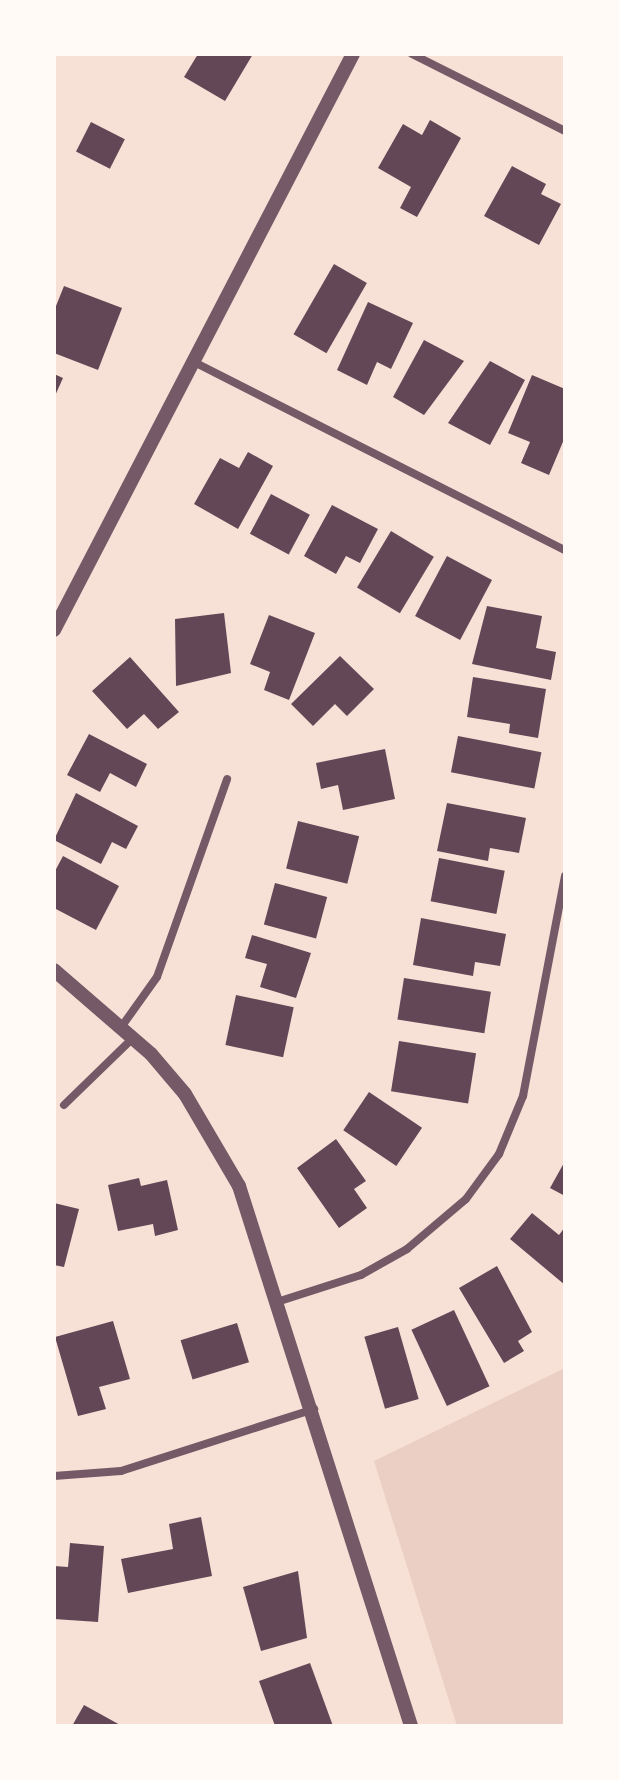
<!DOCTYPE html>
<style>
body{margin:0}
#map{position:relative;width:619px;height:1780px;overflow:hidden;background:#f7e1d7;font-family:"Work Sans",sans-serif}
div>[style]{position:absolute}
.green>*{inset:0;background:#ebcfc5}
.building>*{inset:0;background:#644757;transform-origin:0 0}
.minor>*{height:8px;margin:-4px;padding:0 4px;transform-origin:4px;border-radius:4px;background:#755966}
.tertiary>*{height:14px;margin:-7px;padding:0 7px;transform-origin:7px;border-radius:7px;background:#755966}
span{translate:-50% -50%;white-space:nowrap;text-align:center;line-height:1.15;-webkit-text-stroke:6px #fffaf5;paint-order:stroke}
.frame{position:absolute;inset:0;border:56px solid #fffaf5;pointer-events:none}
</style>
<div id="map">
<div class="green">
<div style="clip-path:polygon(565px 1368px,565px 1726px,457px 1726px,374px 1461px)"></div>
</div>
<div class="building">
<div style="clip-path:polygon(198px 54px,253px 54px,225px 101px,184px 77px)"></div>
<div style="clip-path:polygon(430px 120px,461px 138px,417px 217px,400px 208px,411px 187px,378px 168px,403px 124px,422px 135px)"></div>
<div style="left:91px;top:122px;width:38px;height:33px;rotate:27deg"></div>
<div style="clip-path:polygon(512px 166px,546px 184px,541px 194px,561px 204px,539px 245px,484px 216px)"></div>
<div style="left:334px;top:264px;width:38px;height:81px;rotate:30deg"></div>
<div style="clip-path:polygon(64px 286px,122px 308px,98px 370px,54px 353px,54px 311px)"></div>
<div style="clip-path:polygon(368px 302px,413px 323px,391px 369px,377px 362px,367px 385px,337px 370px)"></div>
<div style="clip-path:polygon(424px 340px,464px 361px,424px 415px,393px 397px)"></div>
<div style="clip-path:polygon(490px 361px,525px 380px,490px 445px,448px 423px)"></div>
<div style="clip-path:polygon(54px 374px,63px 378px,54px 398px)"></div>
<div style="clip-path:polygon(532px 375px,565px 389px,565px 437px,549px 475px,521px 463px,530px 442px,508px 433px)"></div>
<div style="clip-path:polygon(248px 452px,273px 466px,238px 529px,194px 504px,220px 458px,239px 468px)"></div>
<div style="left:271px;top:494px;width:44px;height:45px;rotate:28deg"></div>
<div style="clip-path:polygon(332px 505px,378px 529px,360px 563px,346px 556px,336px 574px,304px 556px)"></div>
<div style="left:391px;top:531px;width:50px;height:66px;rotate:31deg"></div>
<div style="left:447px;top:556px;width:51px;height:68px;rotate:28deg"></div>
<div style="clip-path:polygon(487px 606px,542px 616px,536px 648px,556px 652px,551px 680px,472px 664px)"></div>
<div style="clip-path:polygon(224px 613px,231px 673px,176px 686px,175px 619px)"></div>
<div style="clip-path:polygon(269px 615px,315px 633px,289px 700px,264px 690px,270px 672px,250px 664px)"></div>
<div style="clip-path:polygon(340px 656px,374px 689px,347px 716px,335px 704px,313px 726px,291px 704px)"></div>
<div style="clip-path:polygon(130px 657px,179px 712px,158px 729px,144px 714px,127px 729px,92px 691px)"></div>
<div style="clip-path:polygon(473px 677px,546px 689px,538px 738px,509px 733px,510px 724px,467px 717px)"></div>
<div style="clip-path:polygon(89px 734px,147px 764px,136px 787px,110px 773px,100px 792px,67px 775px)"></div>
<div style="left:458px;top:736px;width:85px;height:37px;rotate:11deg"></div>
<div style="clip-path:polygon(385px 749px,395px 799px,343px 810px,338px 785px,321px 789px,316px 763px)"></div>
<div style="clip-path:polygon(76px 793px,138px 826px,126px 849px,112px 842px,101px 864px,54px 840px)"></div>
<div style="clip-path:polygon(447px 803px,526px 818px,519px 853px,490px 848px,488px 861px,437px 851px)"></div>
<div style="left:298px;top:821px;width:63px;height:49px;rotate:14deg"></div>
<div style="clip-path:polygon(63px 856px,119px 886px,96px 930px,54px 908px,54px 873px)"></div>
<div style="left:439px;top:858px;width:67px;height:44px;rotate:11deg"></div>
<div style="left:275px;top:883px;width:54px;height:43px;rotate:15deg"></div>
<div style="clip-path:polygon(421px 918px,506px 934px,500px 966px,475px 962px,473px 976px,413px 965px)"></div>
<div style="clip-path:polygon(252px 935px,311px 953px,296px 998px,260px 987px,267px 964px,245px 958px)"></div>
<div style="left:404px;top:978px;width:88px;height:42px;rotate:9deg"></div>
<div style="left:236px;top:995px;width:59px;height:51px;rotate:12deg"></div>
<div style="left:399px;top:1041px;width:78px;height:51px;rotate:9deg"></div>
<div style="left:369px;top:1092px;width:64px;height:46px;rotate:34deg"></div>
<div style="clip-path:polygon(336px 1139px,366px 1181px,354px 1189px,367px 1208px,339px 1228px,297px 1168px)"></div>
<div style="clip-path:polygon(565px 1161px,565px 1196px,550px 1188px)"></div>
<div style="clip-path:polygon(139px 1178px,141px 1186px,167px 1180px,178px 1230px,155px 1236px,153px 1224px,118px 1231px,108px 1185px)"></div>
<div style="clip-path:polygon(54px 1203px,79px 1209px,64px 1267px,54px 1265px)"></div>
<div style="clip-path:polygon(532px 1213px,559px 1235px,565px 1227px,565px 1285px,510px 1239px)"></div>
<div style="clip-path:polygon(497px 1266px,532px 1332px,518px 1341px,524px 1351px,504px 1363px,459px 1288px)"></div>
<div style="left:454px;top:1310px;width:84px;height:47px;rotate:65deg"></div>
<div style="clip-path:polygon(113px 1321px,130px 1379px,99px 1387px,106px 1409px,78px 1416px,55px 1337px)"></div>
<div style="left:237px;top:1323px;width:41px;height:59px;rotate:73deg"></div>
<div style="left:398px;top:1327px;width:75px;height:35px;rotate:74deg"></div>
<div style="clip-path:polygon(201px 1517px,212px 1576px,128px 1593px,121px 1559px,173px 1549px,169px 1524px)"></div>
<div style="clip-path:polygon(70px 1543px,104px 1546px,98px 1622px,54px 1619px,54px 1566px,68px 1567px)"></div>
<div style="clip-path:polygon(298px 1571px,307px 1638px,261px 1651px,243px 1587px)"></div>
<div style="clip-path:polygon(310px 1663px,333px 1726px,275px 1726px,259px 1681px)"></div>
<div style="clip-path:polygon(84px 1705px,122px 1726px,72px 1726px)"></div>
</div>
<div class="minor">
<div style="left:412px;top:54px;width:171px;rotate:26.7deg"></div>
<div style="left:194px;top:362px;width:416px;rotate:26.9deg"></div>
<div style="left:122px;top:1026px;width:60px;rotate:-54.5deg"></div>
<div style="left:157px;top:977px;width:210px;rotate:-70.5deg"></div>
<div style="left:64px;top:1105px;width:96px;rotate:-44.2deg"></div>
<div style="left:280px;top:1301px;width:85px;rotate:-17.8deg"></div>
<div style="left:361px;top:1275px;width:53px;rotate:-29.5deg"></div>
<div style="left:407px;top:1249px;width:77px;rotate:-40.3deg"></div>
<div style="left:466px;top:1199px;width:56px;rotate:-53.7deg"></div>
<div style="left:499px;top:1154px;width:63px;rotate:-67.5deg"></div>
<div style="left:523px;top:1096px;width:224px;rotate:-79.2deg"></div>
<div style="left:54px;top:1476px;width:67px;rotate:-4.3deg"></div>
<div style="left:121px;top:1471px;width:203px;rotate:-17.8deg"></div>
</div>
<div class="tertiary">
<div style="left:54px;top:630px;width:649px;rotate:-62.57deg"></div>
<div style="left:54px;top:970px;width:128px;rotate:40.9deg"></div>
<div style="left:151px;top:1054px;width:52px;rotate:49.6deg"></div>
<div style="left:185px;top:1094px;width:107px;rotate:59.6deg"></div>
<div style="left:239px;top:1186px;width:567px;rotate:72.33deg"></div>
</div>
<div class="frame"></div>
</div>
